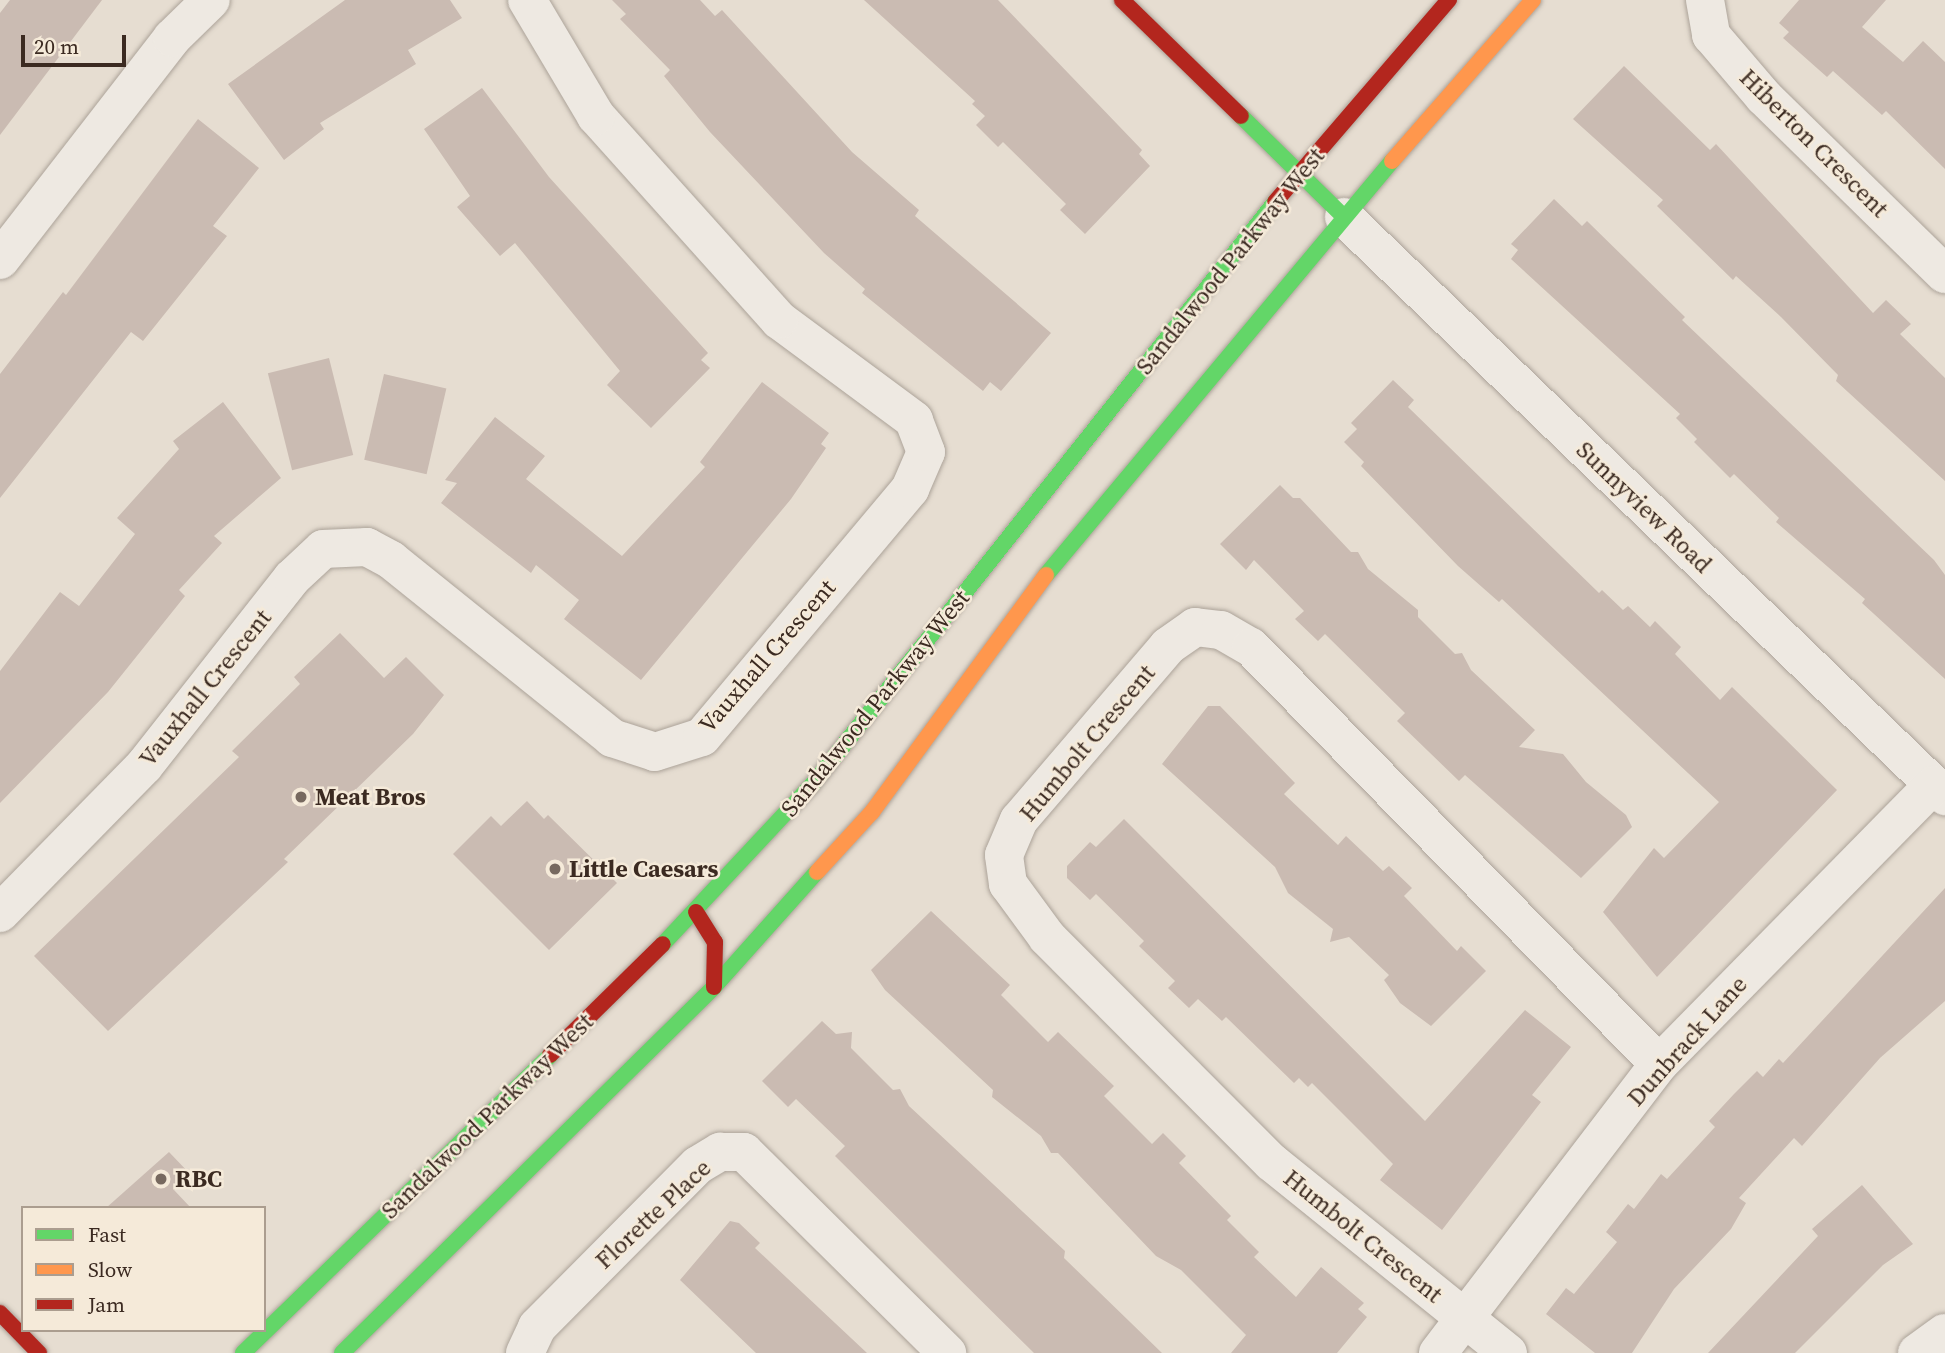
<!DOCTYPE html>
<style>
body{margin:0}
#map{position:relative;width:1945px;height:1353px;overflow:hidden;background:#e6ddd1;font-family:"Source Serif 4",serif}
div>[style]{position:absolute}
.building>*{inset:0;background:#cabbb2;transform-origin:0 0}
.roads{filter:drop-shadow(0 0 2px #aca399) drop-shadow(0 0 2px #aca399)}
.street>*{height:38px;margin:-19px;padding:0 19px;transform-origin:19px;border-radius:19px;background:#eee9e2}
.fast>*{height:16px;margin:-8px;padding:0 8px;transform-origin:8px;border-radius:8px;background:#63d668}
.slow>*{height:16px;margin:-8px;padding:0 8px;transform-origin:8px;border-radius:8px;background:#ff974d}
.jam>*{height:16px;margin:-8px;padding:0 8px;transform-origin:8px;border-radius:8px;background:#b3261e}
.dots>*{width:19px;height:19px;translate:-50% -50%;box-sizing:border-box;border:4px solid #f5ead9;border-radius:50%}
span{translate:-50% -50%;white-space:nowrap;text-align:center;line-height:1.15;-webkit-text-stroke:5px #f5ead9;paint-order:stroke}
.street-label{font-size:24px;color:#3b2a21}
.poi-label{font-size:24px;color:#3b2a21;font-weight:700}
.left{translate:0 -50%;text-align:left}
.legend{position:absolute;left:21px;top:1206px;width:245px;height:126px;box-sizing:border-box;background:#f5ead9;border:2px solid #ab9d8f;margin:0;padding:9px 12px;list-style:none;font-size:21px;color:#3b2a21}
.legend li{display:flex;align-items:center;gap:14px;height:35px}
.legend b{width:35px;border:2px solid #ab9d8f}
.scale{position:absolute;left:21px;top:35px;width:105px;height:32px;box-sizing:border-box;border:4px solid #3b2a21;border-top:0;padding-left:9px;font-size:21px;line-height:24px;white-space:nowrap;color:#3b2a21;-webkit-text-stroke:5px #f5ead9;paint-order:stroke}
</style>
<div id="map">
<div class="building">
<div style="clip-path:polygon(10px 0,102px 0,0 135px,0 13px)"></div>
<div style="clip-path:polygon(345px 0,450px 0,462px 18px,408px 50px,416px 64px,320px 123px,324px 129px,284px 160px,228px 84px)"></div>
<div style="clip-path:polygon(612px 0,700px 0,715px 16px,722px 10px,852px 152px,919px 210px,915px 216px,1051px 333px,1001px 391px,990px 382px,983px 391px,862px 293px,865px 289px,824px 253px,710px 132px,664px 76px,670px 70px,620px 19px,626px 14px)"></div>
<div style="clip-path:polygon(864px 0,998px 0,1142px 150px,1139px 154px,1150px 166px,1085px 234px,1060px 210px,1066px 204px,1003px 142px,998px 147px,976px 125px,985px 116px,972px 104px,975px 101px)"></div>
<div style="clip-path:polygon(1799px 0,1886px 0,1862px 27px,1903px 62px,1923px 41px,1945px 62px,1945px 169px,1886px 111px,1882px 115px,1833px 71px,1827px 77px,1783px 38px,1789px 32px,1779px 23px)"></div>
<div style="clip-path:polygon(1624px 66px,1710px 150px,1716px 144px,1873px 313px,1886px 300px,1911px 324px,1900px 334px,1945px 378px,1945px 481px,1836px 381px,1838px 375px,1781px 317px,1736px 276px,1733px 280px,1657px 206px,1663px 200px,1573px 119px)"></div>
<div style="clip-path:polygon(482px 88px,549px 177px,708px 353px,701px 360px,710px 368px,651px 428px,607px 385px,620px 371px,515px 243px,500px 256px,457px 207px,470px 196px,424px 129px)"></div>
<div style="clip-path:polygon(198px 119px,259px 168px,213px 226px,227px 236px,143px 341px,131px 332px,0 498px,0 374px,63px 292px,66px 295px)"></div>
<div style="clip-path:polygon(1554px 199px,1582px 226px,1587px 221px,1685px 317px,1682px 320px,1934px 560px,1945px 575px,1945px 679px,1862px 603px,1865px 599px,1776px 522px,1779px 518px,1734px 474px,1730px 478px,1694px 442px,1697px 439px,1676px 418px,1680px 414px,1511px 259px,1518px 250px,1511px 244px)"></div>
<div style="left:329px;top:358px;width:100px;height:63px;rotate:76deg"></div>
<div style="left:384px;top:374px;width:64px;height:88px;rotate:13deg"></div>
<div style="clip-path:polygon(1393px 380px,1414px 400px,1408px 407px,1599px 593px,1602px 590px,1623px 610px,1628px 606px,1650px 627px,1655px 621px,1681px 647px,1675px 654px,1720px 700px,1732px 687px,1837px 790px,1657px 977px,1603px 912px,1654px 848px,1664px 858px,1719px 802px,1502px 599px,1499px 602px,1458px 566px,1361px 466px,1364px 462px,1344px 442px,1357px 429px,1351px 423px)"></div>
<div style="clip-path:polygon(762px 382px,829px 433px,821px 444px,826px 448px,791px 499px,641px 680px,564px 619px,579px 600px,536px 565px,531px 573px,441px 503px,457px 483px,445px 480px,495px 417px,545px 456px,526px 479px,622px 556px,705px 467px,700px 462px)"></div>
<div style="clip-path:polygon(223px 402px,281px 478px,214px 536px,222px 543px,179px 590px,185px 596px,108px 692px,0 803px,0 671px,60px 592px,79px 606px,135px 534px,117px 518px,179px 449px,173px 441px)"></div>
<div style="clip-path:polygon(1280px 485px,1293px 498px,1300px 498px,1351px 552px,1358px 552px,1368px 569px,1418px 610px,1418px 617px,1455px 654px,1462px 653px,1471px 670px,1535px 730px,1519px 747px,1563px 754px,1586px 782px,1626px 815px,1632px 827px,1581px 878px,1465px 775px,1459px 781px,1397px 721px,1405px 713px,1325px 634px,1318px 641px,1295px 619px,1304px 611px,1254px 560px,1246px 570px,1220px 544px)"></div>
<div style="clip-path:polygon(340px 633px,384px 678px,406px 657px,444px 695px,413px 734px,284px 859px,288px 862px,108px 1031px,34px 956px,239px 757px,232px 751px,300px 684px,294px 677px)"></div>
<div style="clip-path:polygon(1208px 706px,1220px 706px,1295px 783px,1284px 794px,1338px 845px,1346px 836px,1383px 871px,1389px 866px,1412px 888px,1404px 896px,1457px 951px,1461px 946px,1486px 971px,1431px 1026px,1400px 1003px,1384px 980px,1389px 975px,1349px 937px,1330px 942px,1333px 929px,1288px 893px,1275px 867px,1162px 764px)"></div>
<div style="clip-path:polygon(527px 801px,544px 819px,548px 815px,617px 883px,549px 950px,453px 854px,491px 816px,501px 826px)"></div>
<div style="clip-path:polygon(1124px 819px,1425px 1121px,1525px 1010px,1571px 1047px,1532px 1095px,1541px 1102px,1442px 1230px,1380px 1180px,1393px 1164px,1312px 1083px,1308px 1087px,1299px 1078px,1294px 1083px,1226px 1017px,1222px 1021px,1198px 999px,1189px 1008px,1168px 988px,1175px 981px,1139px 946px,1144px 941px,1096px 894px,1090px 900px,1067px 878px,1067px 866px,1090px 842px,1096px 847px)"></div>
<div style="clip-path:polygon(1945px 888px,1945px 1001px,1880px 1058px,1802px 1146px,1794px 1138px,1739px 1198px,1746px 1203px,1731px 1229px,1674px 1289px,1632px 1353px,1595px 1353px,1546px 1314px,1566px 1288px,1574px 1294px,1617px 1242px,1606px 1232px,1628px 1204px,1634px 1209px,1661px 1174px,1667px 1179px,1715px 1127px,1709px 1121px,1734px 1094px,1757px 1071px,1763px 1077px,1779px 1059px,1783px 1063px)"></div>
<div style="clip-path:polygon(931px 911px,1010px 985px,1001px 995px,1048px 1042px,1058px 1032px,1114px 1086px,1104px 1096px,1152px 1144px,1163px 1133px,1186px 1156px,1179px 1163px,1231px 1216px,1227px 1220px,1259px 1252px,1254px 1257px,1296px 1297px,1321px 1267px,1364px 1303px,1358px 1309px,1367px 1317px,1337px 1353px,1231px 1353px,1246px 1335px,1181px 1270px,1156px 1256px,1058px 1153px,1051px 1153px,1041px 1136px,992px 1097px,993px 1090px,885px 990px,871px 970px)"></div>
<div style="clip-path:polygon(822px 1021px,836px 1034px,852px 1032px,851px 1048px,893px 1090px,900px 1089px,909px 1106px,1065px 1251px,1064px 1258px,1162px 1353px,1034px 1353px,835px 1156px,845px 1146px,796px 1099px,788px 1107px,762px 1081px)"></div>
<div style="clip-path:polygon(169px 1152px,191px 1175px,174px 1190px,191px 1208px,106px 1208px)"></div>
<div style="clip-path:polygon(1862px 1185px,1913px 1244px,1883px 1265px,1795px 1353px,1708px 1353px,1818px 1236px,1812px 1229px)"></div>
<div style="clip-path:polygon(730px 1221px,739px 1223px,760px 1243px,755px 1248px,867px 1353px,756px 1353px,680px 1280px)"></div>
</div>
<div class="roads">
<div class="street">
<div style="left:1705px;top:0;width:36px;rotate:80deg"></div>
<div style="left:1711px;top:35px;width:82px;rotate:49.5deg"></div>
<div style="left:1764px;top:97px;width:253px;rotate:44.4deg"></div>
<div style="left:1344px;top:217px;width:835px;rotate:43.93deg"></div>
<div style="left:0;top:260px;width:281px;rotate:-52.2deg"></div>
<div style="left:172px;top:38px;width:54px;rotate:-44.3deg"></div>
<div style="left:0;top:913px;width:206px;rotate:-45.6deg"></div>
<div style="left:144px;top:766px;width:239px;rotate:-51.8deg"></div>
<div style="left:292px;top:578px;width:42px;rotate:-43.1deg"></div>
<div style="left:323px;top:549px;width:44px;rotate:-2.6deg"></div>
<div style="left:367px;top:547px;width:27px;rotate:28deg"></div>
<div style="left:391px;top:560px;width:284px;rotate:38.8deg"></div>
<div style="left:612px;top:738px;width:45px;rotate:18deg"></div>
<div style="left:655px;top:752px;width:49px;rotate:-17.7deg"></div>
<div style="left:702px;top:737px;width:324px;rotate:-50deg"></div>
<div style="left:910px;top:489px;width:40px;rotate:-66.6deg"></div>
<div style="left:926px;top:452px;width:34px;rotate:-111deg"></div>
<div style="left:914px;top:420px;width:168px;rotate:-143.5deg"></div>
<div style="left:779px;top:320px;width:274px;rotate:-131.9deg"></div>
<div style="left:596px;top:116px;width:135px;rotate:-120.7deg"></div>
<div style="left:525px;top:1353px;width:29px;rotate:-65deg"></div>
<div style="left:537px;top:1327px;width:228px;rotate:-45.2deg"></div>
<div style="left:698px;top:1165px;width:26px;rotate:-31deg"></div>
<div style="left:720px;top:1152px;width:24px"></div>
<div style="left:744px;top:1152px;width:286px;rotate:44.7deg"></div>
<div style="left:1438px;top:1353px;width:364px;rotate:-52.6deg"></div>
<div style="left:1659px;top:1064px;width:391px;rotate:-45.5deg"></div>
<div style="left:1508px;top:1353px;width:304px;rotate:-141.1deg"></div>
<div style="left:1271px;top:1162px;width:317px;rotate:-134.9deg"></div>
<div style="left:1047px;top:937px;width:66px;rotate:-126.3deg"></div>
<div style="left:1008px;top:884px;width:29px;rotate:-98deg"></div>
<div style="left:1004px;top:855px;width:38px;rotate:-67deg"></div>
<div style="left:1019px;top:820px;width:229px;rotate:-49.4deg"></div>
<div style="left:1168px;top:646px;width:33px;rotate:-35deg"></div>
<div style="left:1195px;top:627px;width:26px;rotate:7deg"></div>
<div style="left:1221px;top:630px;width:34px;rotate:30deg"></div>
<div style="left:1251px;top:647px;width:583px;rotate:45.63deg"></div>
<div style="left:1917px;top:1353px;width:34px;rotate:-36deg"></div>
</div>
<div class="fast">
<div style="left:1241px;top:116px;width:144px;rotate:44.4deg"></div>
<div style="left:1046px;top:575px;width:540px;rotate:-50.11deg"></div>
<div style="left:663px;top:944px;width:218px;rotate:-46.9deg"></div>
<div style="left:812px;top:785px;width:744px;rotate:-51.54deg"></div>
<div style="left:243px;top:1353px;width:428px;rotate:-44.1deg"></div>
<div style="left:342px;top:1353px;width:522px;rotate:-44.53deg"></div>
<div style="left:714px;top:987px;width:154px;rotate:-48.2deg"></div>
</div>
<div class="slow">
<div style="left:1392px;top:161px;width:214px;rotate:-48.8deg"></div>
<div style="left:817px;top:872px;width:81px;rotate:-47.5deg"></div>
<div style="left:872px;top:812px;width:294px;rotate:-53.7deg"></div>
</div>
<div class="jam">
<div style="left:1122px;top:0;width:166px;rotate:44.3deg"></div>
<div style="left:1275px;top:202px;width:267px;rotate:-49.3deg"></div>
<div style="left:696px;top:912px;width:36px;rotate:58deg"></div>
<div style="left:715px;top:942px;width:45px;rotate:91.3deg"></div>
<div style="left:550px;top:1055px;width:158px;rotate:-44.5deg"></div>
<div style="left:0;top:1313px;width:56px;rotate:45.7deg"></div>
</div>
</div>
<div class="dots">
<div style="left:301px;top:797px;background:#77695f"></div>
<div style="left:555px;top:869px;background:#77695f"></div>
<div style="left:161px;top:1179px;background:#77695f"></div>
</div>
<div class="street-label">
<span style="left:1814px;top:143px;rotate:45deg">Hiberton Crescent</span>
<span style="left:1230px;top:261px;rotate:-51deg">Sandalwood Parkway West</span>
<span style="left:1644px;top:507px;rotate:44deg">Sunnyview Road</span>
<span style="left:767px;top:656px;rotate:-49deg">Vauxhall Crescent</span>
<span style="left:205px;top:688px;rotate:-51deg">Vauxhall Crescent</span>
<span style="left:875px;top:703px;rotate:-51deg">Sandalwood Parkway West</span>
<span style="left:1087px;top:743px;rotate:-50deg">Humbolt Crescent</span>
<span style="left:1687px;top:1041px;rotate:-48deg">Dunbrack Lane</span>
<span style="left:487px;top:1116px;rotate:-44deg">Sandalwood Parkway West</span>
<span style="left:653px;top:1214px;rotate:-43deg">Florette Place</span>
<span style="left:1363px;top:1236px;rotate:39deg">Humbolt Crescent</span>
</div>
<div class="poi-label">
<span class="left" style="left:315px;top:797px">Meat Bros</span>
<span class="left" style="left:569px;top:869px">Little Caesars</span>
<span class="left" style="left:175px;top:1179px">RBC</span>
</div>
<ul class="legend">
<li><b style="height:9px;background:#63d668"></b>Fast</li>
<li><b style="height:9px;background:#ff974d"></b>Slow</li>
<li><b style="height:9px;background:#b3261e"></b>Jam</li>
</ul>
<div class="scale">20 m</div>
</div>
